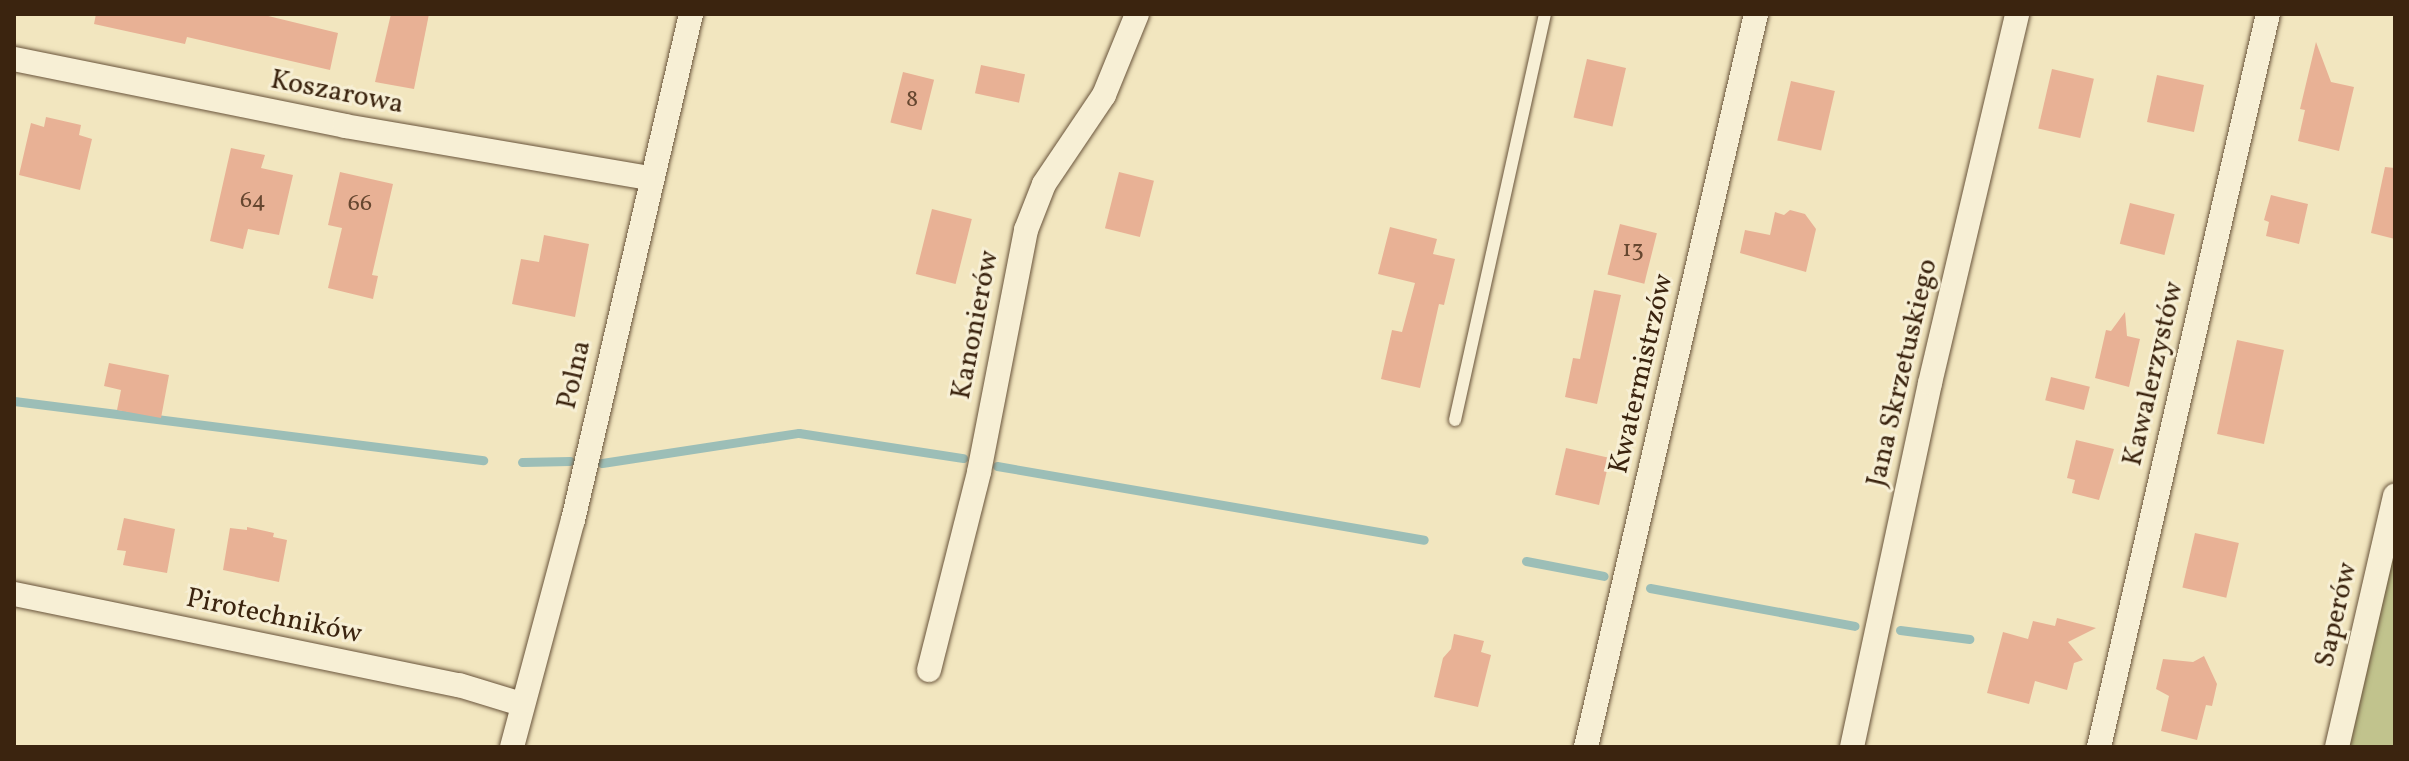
<!DOCTYPE html>
<meta charset="utf-8">
<style>
body{margin:0}
#map{position:relative;width:2409px;height:761px;overflow:hidden;background:#f2e6bf;font-family:Vollkorn,serif}
div>[style]{position:absolute}
.green>*{inset:0;background:#c1c38d}
.stream>*{height:9px;margin:-4.5px;padding:0 4.5px;transform-origin:4.5px;border-radius:4.5px;background:#9cbeb7}
.building>*{inset:0;background:#e8b195;transform-origin:0 0}
.roads{filter:drop-shadow(0 0 2px #69543b) drop-shadow(0 0 2px #69543b)}
.lane>*{height:12px;margin:-6px;padding:0 6px;transform-origin:6px;border-radius:6px;background:#f7efd5}
.street>*{height:24px;margin:-12px;padding:0 12px;transform-origin:12px;border-radius:12px;background:#f7efd5}
span{translate:-50% -50%;white-space:nowrap;text-align:center;line-height:1.15;-webkit-text-stroke:6px #f7efd5;paint-order:stroke}
.number-label{font-size:24px;color:#664730}
.number-label span{-webkit-text-stroke-width:0}
.street-label{font-size:28px;color:#3b240f}
.frame{position:absolute;inset:0;border:16px solid #3b240f;pointer-events:none}
</style>
<div id="map">
<div class="green">
<div style="clip-path:polygon(2395px 499px,2395px 747px,2337px 747px)"></div>
</div>
<div class="stream">
<div style="left:14px;top:401px;width:473px;rotate:7.2deg"></div>
<div style="left:522px;top:462px;width:48px;rotate:-1.2deg"></div>
<div style="left:602px;top:463px;width:199px;rotate:-8.7deg"></div>
<div style="left:799px;top:433px;width:166px;rotate:8.7deg"></div>
<div style="left:997px;top:466px;width:433px;rotate:9.8deg"></div>
<div style="left:1526px;top:561px;width:79px;rotate:10.9deg"></div>
<div style="left:1650px;top:588px;width:208px;rotate:10.5deg"></div>
<div style="left:1900px;top:630px;width:70px;rotate:7.4deg"></div>
</div>
<div class="building">
<div style="clip-path:polygon(96px 14px,260px 14px,338px 33px,330px 70px,187px 37px,185px 44px,94px 24px)"></div>
<div style="clip-path:polygon(391px 14px,429px 14px,414px 89px,375px 82px)"></div>
<div style="clip-path:polygon(2316px 42px,2331px 82px,2354px 87px,2339px 151px,2298px 141px,2305px 110px,2300px 109px)"></div>
<div style="left:1587px;top:59px;width:40px;height:60px;rotate:13deg"></div>
<div style="left:981px;top:65px;width:45px;height:29px;rotate:12deg"></div>
<div style="left:2052px;top:69px;width:43px;height:61px;rotate:13deg"></div>
<div style="left:903px;top:72px;width:32px;height:52px;rotate:14deg"></div>
<div style="left:2157px;top:75px;width:48px;height:48px;rotate:12deg"></div>
<div style="left:1791px;top:81px;width:45px;height:61px;rotate:13deg"></div>
<div style="clip-path:polygon(46px 117px,81px 125px,79px 135px,92px 139px,80px 190px,19px 175px,31px 123px,44px 127px)"></div>
<div style="clip-path:polygon(231px 148px,265px 155px,261px 168px,293px 175px,279px 235px,248px 229px,243px 249px,210px 241px)"></div>
<div style="clip-path:polygon(2385px 167px,2395px 168px,2395px 239px,2371px 233px)"></div>
<div style="clip-path:polygon(340px 172px,393px 184px,372px 275px,378px 276px,373px 299px,328px 288px,342px 228px,328px 225px)"></div>
<div style="left:1119px;top:172px;width:36px;height:58px;rotate:14deg"></div>
<div style="clip-path:polygon(2271px 195px,2308px 204px,2299px 244px,2266px 236px,2269px 222px,2264px 220px)"></div>
<div style="left:2130px;top:203px;width:46px;height:42px;rotate:14deg"></div>
<div style="left:932px;top:209px;width:41px;height:67px;rotate:14deg"></div>
<div style="clip-path:polygon(1790px 210px,1805px 214px,1816px 229px,1806px 272px,1740px 253px,1745px 230px,1770px 235px,1775px 212px,1784px 215px)"></div>
<div style="left:1620px;top:224px;width:38px;height:52px;rotate:14deg"></div>
<div style="clip-path:polygon(1390px 227px,1437px 239px,1433px 254px,1455px 259px,1444px 305px,1439px 304px,1420px 388px,1381px 379px,1392px 330px,1402px 332px,1415px 283px,1378px 274px)"></div>
<div style="clip-path:polygon(544px 235px,589px 244px,575px 317px,512px 304px,521px 259px,539px 262px)"></div>
<div style="clip-path:polygon(1594px 290px,1621px 295px,1597px 404px,1565px 397px,1573px 358px,1580px 359px)"></div>
<div style="clip-path:polygon(2125px 312px,2127px 336px,2140px 339px,2129px 387px,2095px 378px,2106px 330px,2111px 331px)"></div>
<div style="left:2237px;top:340px;width:48px;height:96px;rotate:12deg"></div>
<div style="clip-path:polygon(109px 363px,169px 375px,161px 418px,117px 410px,121px 390px,104px 386px)"></div>
<div style="left:2051px;top:377px;width:40px;height:24px;rotate:14deg"></div>
<div style="clip-path:polygon(2076px 440px,2114px 449px,2099px 500px,2072px 493px,2075px 480px,2067px 478px)"></div>
<div style="left:1566px;top:448px;width:45px;height:48px;rotate:13deg"></div>
<div style="clip-path:polygon(124px 518px,175px 529px,167px 573px,123px 565px,126px 551px,117px 550px)"></div>
<div style="clip-path:polygon(247px 527px,274px 533px,273px 537px,287px 540px,279px 582px,223px 570px,230px 528px,247px 530px)"></div>
<div style="left:2195px;top:533px;width:45px;height:56px;rotate:13deg"></div>
<div style="clip-path:polygon(2057px 618px,2096px 628px,2068px 642px,2083px 660px,2074px 663px,2067px 690px,2035px 681px,2029px 704px,1987px 693px,2003px 632px,2028px 639px,2033px 621px,2055px 626px)"></div>
<div style="clip-path:polygon(1454px 634px,1484px 641px,1481px 652px,1491px 655px,1478px 707px,1434px 697px,1443px 658px,1451px 649px)"></div>
<div style="clip-path:polygon(2204px 656px,2217px 684px,2212px 706px,2206px 705px,2197px 740px,2161px 731px,2169px 696px,2156px 689px,2163px 659px,2193px 662px)"></div>
</div>
<div class="roads">
<div class="lane">
<div style="left:1455px;top:420px;width:416px;rotate:-77.5deg"></div>
</div>
<div class="street">
<div style="left:14px;top:59px;width:338px;rotate:11.4deg"></div>
<div style="left:345px;top:126px;width:309px;rotate:9.7deg"></div>
<div style="left:14px;top:594px;width:454px;rotate:11.6deg"></div>
<div style="left:459px;top:685px;width:65px;rotate:17deg"></div>
<div style="left:929px;top:670px;width:204px;rotate:-75.8deg"></div>
<div style="left:979px;top:472px;width:247px;rotate:-79deg"></div>
<div style="left:1026px;top:230px;width:49px;rotate:-68.6deg"></div>
<div style="left:1044px;top:184px;width:107px;rotate:-56deg"></div>
<div style="left:1104px;top:95px;width:87px;rotate:-67.8deg"></div>
<div style="left:512px;top:747px;width:235px;rotate:-75deg"></div>
<div style="left:573px;top:520px;width:520px;rotate:-76.87deg"></div>
<div style="left:1586px;top:747px;width:752px;rotate:-76.94deg"></div>
<div style="left:1852px;top:747px;width:372px;rotate:-77.9deg"></div>
<div style="left:1930px;top:383px;width:379px;rotate:-76.7deg"></div>
<div style="left:2099px;top:747px;width:752px;rotate:-77.02deg"></div>
<div style="left:2337px;top:747px;width:258px;rotate:-77deg"></div>
</div>
</div>
<div class="number-label">
<span style="left:912px;top:101px">8</span>
<span style="left:253px;top:202px">64</span>
<span style="left:360px;top:205px">66</span>
<span style="left:1633px;top:251px">13</span>
</div>
<div class="street-label">
<span style="left:337px;top:93px;rotate:11deg">Koszarowa</span>
<span style="left:976px;top:325px;rotate:-79deg">Kanonierów</span>
<span style="left:1903px;top:373px;rotate:-77deg">Jana Skrzetuskiego</span>
<span style="left:1642px;top:374px;rotate:-77deg">Kwatermistrzów</span>
<span style="left:2154px;top:374px;rotate:-77deg">Kawalerzystów</span>
<span style="left:575px;top:375px;rotate:-77deg">Polna</span>
<span style="left:2337px;top:615px;rotate:-77deg">Saperów</span>
<span style="left:274px;top:617px;rotate:12deg">Pirotechników</span>
</div>
<div class="frame"></div>
</div>
